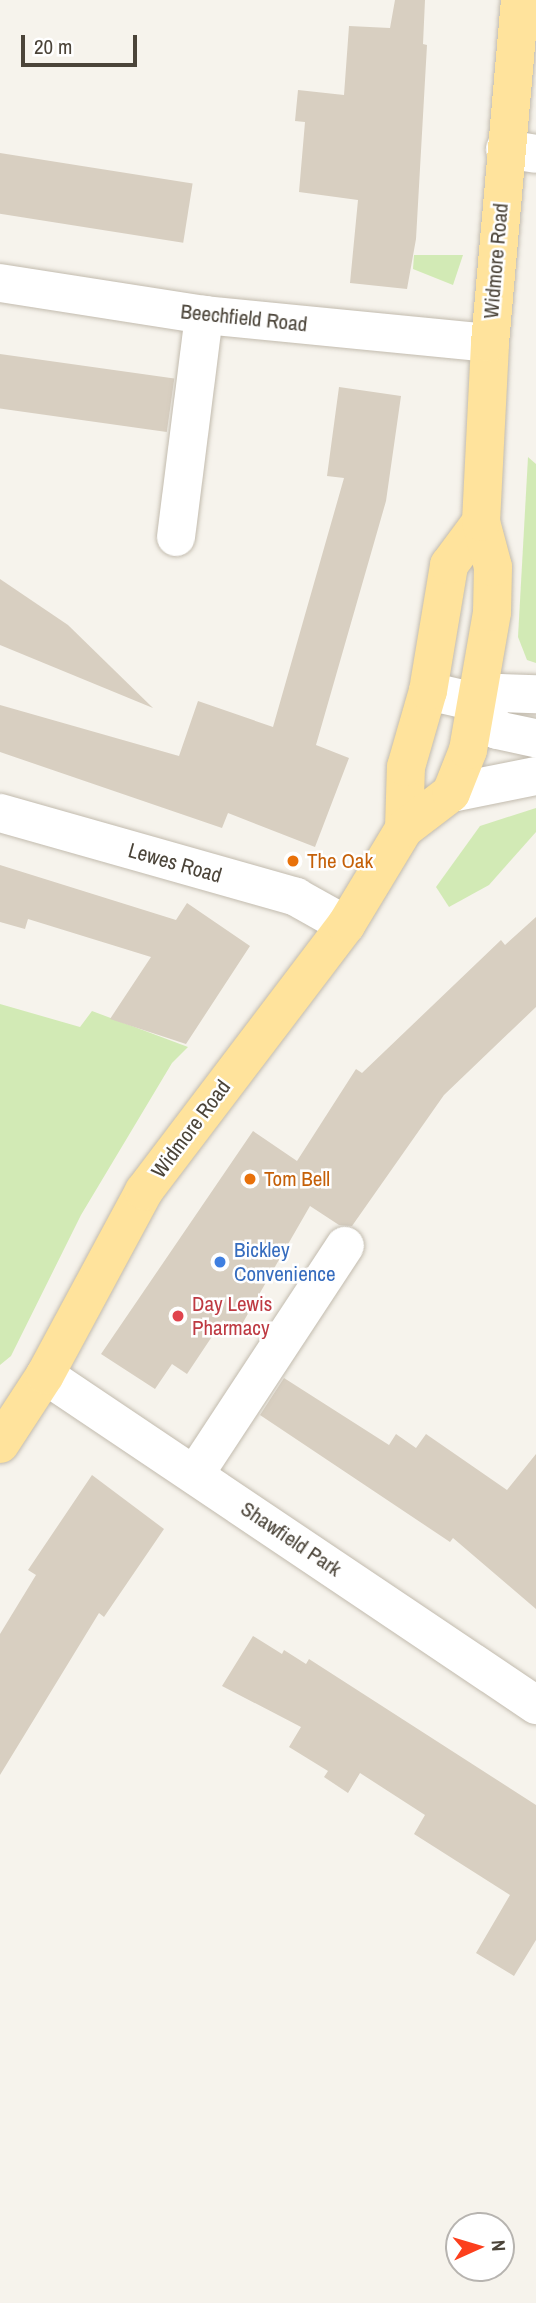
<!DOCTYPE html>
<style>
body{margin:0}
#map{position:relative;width:536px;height:2303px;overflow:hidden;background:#f6f3ec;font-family:"Archivo Narrow",sans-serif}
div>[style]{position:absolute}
.green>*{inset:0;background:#d2eab5}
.building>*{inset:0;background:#d8cfc1;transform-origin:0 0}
.roads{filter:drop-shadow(0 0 2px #c2bbae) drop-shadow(0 0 2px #c2bbae)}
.minor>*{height:38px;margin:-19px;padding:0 19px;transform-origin:19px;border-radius:19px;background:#fff}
.major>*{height:38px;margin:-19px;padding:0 19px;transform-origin:19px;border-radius:19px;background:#ffe39c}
.dots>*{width:19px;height:19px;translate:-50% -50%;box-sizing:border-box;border:4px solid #fff;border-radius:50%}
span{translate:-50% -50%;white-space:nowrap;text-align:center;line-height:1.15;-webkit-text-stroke:5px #fff;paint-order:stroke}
.street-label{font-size:21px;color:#4b4439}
.food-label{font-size:21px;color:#c56008}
.left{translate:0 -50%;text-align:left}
.shop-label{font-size:21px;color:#366cbe}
.health-label{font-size:21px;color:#be3a42}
.north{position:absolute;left:445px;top:2212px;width:70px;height:70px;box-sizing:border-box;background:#fff;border:2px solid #b7b4b0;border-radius:50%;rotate:86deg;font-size:19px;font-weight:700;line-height:28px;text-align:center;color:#4b4439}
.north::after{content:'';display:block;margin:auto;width:24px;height:32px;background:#fc3f1d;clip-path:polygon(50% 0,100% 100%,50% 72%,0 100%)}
.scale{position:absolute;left:21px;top:35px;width:116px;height:32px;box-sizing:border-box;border:4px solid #4b4439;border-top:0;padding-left:9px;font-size:21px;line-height:24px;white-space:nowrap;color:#4b4439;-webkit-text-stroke:5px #fff;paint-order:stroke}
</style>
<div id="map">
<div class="green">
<div style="clip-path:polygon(414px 255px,463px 255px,453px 285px,413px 269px)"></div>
<div style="clip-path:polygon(528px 457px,536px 464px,536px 663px,527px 660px,518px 637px)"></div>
<div style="clip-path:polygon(536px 808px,536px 832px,489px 885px,449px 907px,436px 887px,480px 826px)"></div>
<div style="clip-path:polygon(0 1004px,80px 1027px,92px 1011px,188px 1047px,172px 1063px,81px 1215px,11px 1356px,0 1365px)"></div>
</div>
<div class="building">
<div style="clip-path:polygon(395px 0,425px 0,423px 44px,427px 45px,416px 239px,407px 289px,350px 283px,358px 200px,299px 192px,305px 122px,295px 121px,298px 90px,344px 95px,349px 26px,390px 28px)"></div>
<div style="left:0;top:153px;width:195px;height:60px;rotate:9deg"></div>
<div style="left:0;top:354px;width:176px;height:54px;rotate:8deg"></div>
<div style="clip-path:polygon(339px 387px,401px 396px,386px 501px,316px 745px,349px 758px,315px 847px,228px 813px,222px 828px,0 752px,0 705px,179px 756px,198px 701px,273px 727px,344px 478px,327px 476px)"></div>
<div style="clip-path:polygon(0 579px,68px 625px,153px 708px,0 645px)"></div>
<div style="clip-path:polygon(0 865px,176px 920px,187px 903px,250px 946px,186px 1044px,110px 1019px,151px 957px,28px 919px,25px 929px,0 922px)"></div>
<div style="clip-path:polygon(536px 917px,536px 1007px,444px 1095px,352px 1226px,339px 1225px,310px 1206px,238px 1331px,223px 1320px,187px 1374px,172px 1364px,155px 1389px,101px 1354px,253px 1131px,297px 1161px,356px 1069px,362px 1073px,501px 940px,505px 945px)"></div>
<div style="clip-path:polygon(284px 1378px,389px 1445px,396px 1434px,416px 1448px,426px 1434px,507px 1490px,536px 1454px,536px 1609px,453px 1538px,450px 1542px,260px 1415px)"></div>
<div style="clip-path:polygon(92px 1475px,164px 1529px,104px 1617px,99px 1613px,0 1775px,0 1634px,36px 1575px,28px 1570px)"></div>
<div style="clip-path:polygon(253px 1636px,282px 1654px,284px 1650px,306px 1664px,309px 1659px,536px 1805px,536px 1940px,514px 1976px,476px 1953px,510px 1895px,414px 1834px,425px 1815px,360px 1773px,348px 1793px,324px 1777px,328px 1771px,289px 1747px,301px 1727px,222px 1686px)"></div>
</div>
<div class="roads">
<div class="minor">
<div style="left:505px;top:149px;width:31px;rotate:9deg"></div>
<div style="left:0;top:283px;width:206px;rotate:8.9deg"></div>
<div style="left:204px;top:315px;width:287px;rotate:5.6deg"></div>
<div style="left:176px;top:537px;width:224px;rotate:-82.8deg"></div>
<div style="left:428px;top:691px;width:49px;rotate:12.9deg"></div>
<div style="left:476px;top:702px;width:25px;rotate:-21deg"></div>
<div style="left:499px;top:693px;width:37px;rotate:2deg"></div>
<div style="left:476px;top:702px;width:35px;rotate:53deg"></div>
<div style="left:497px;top:730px;width:40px;rotate:12deg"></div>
<div style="left:451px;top:793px;width:87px;rotate:-11.3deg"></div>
<div style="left:0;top:813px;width:308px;rotate:15.8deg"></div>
<div style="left:296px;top:897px;width:57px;rotate:29.2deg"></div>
<div style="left:45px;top:1375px;width:592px;rotate:33.9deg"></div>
<div style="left:195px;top:1474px;width:273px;rotate:-56.7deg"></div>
</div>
<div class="major">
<div style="left:404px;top:829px;width:62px;rotate:-88.2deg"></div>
<div style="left:406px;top:767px;width:79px;rotate:-73.9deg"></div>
<div style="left:428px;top:691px;width:128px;rotate:-80.5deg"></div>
<div style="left:449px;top:565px;width:54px;rotate:-53.3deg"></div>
<div style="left:0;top:1444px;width:82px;rotate:-56.9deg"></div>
<div style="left:45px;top:1375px;width:209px;rotate:-61.7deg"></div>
<div style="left:144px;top:1191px;width:334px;rotate:-52.8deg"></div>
<div style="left:346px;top:925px;width:112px;rotate:-58.9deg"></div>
<div style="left:404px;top:829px;width:59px;rotate:-37.5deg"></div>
<div style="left:451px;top:793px;width:46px;rotate:-68.4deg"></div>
<div style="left:468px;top:750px;width:140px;rotate:-80.1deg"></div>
<div style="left:492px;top:612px;width:45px;rotate:-88.7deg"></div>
<div style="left:493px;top:567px;width:47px;rotate:-104.9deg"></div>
<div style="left:481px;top:522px;width:179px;rotate:-87.1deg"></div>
<div style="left:490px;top:343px;width:344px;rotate:-85deg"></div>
</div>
</div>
<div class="dots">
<div style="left:293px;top:861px;background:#e8710a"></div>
<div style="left:250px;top:1179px;background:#e8710a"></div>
<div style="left:220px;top:1262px;background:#3f7fe0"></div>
<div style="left:178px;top:1316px;background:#e0444e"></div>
</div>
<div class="street-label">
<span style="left:496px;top:261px;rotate:-85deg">Widmore Road</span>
<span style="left:244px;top:318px;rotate:6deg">Beechfield Road</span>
<span style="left:175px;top:863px;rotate:16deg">Lewes Road</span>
<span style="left:191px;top:1129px;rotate:-53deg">Widmore Road</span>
<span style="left:291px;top:1539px;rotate:34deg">Shawfield Park</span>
</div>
<div class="food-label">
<span class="left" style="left:307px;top:861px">The Oak</span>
<span class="left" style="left:264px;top:1179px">Tom Bell</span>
</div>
<div class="shop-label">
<span class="left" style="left:234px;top:1262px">Bickley<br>Convenience</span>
</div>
<div class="health-label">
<span class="left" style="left:192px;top:1316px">Day Lewis<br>Pharmacy</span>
</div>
<div class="north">N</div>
<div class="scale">20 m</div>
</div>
